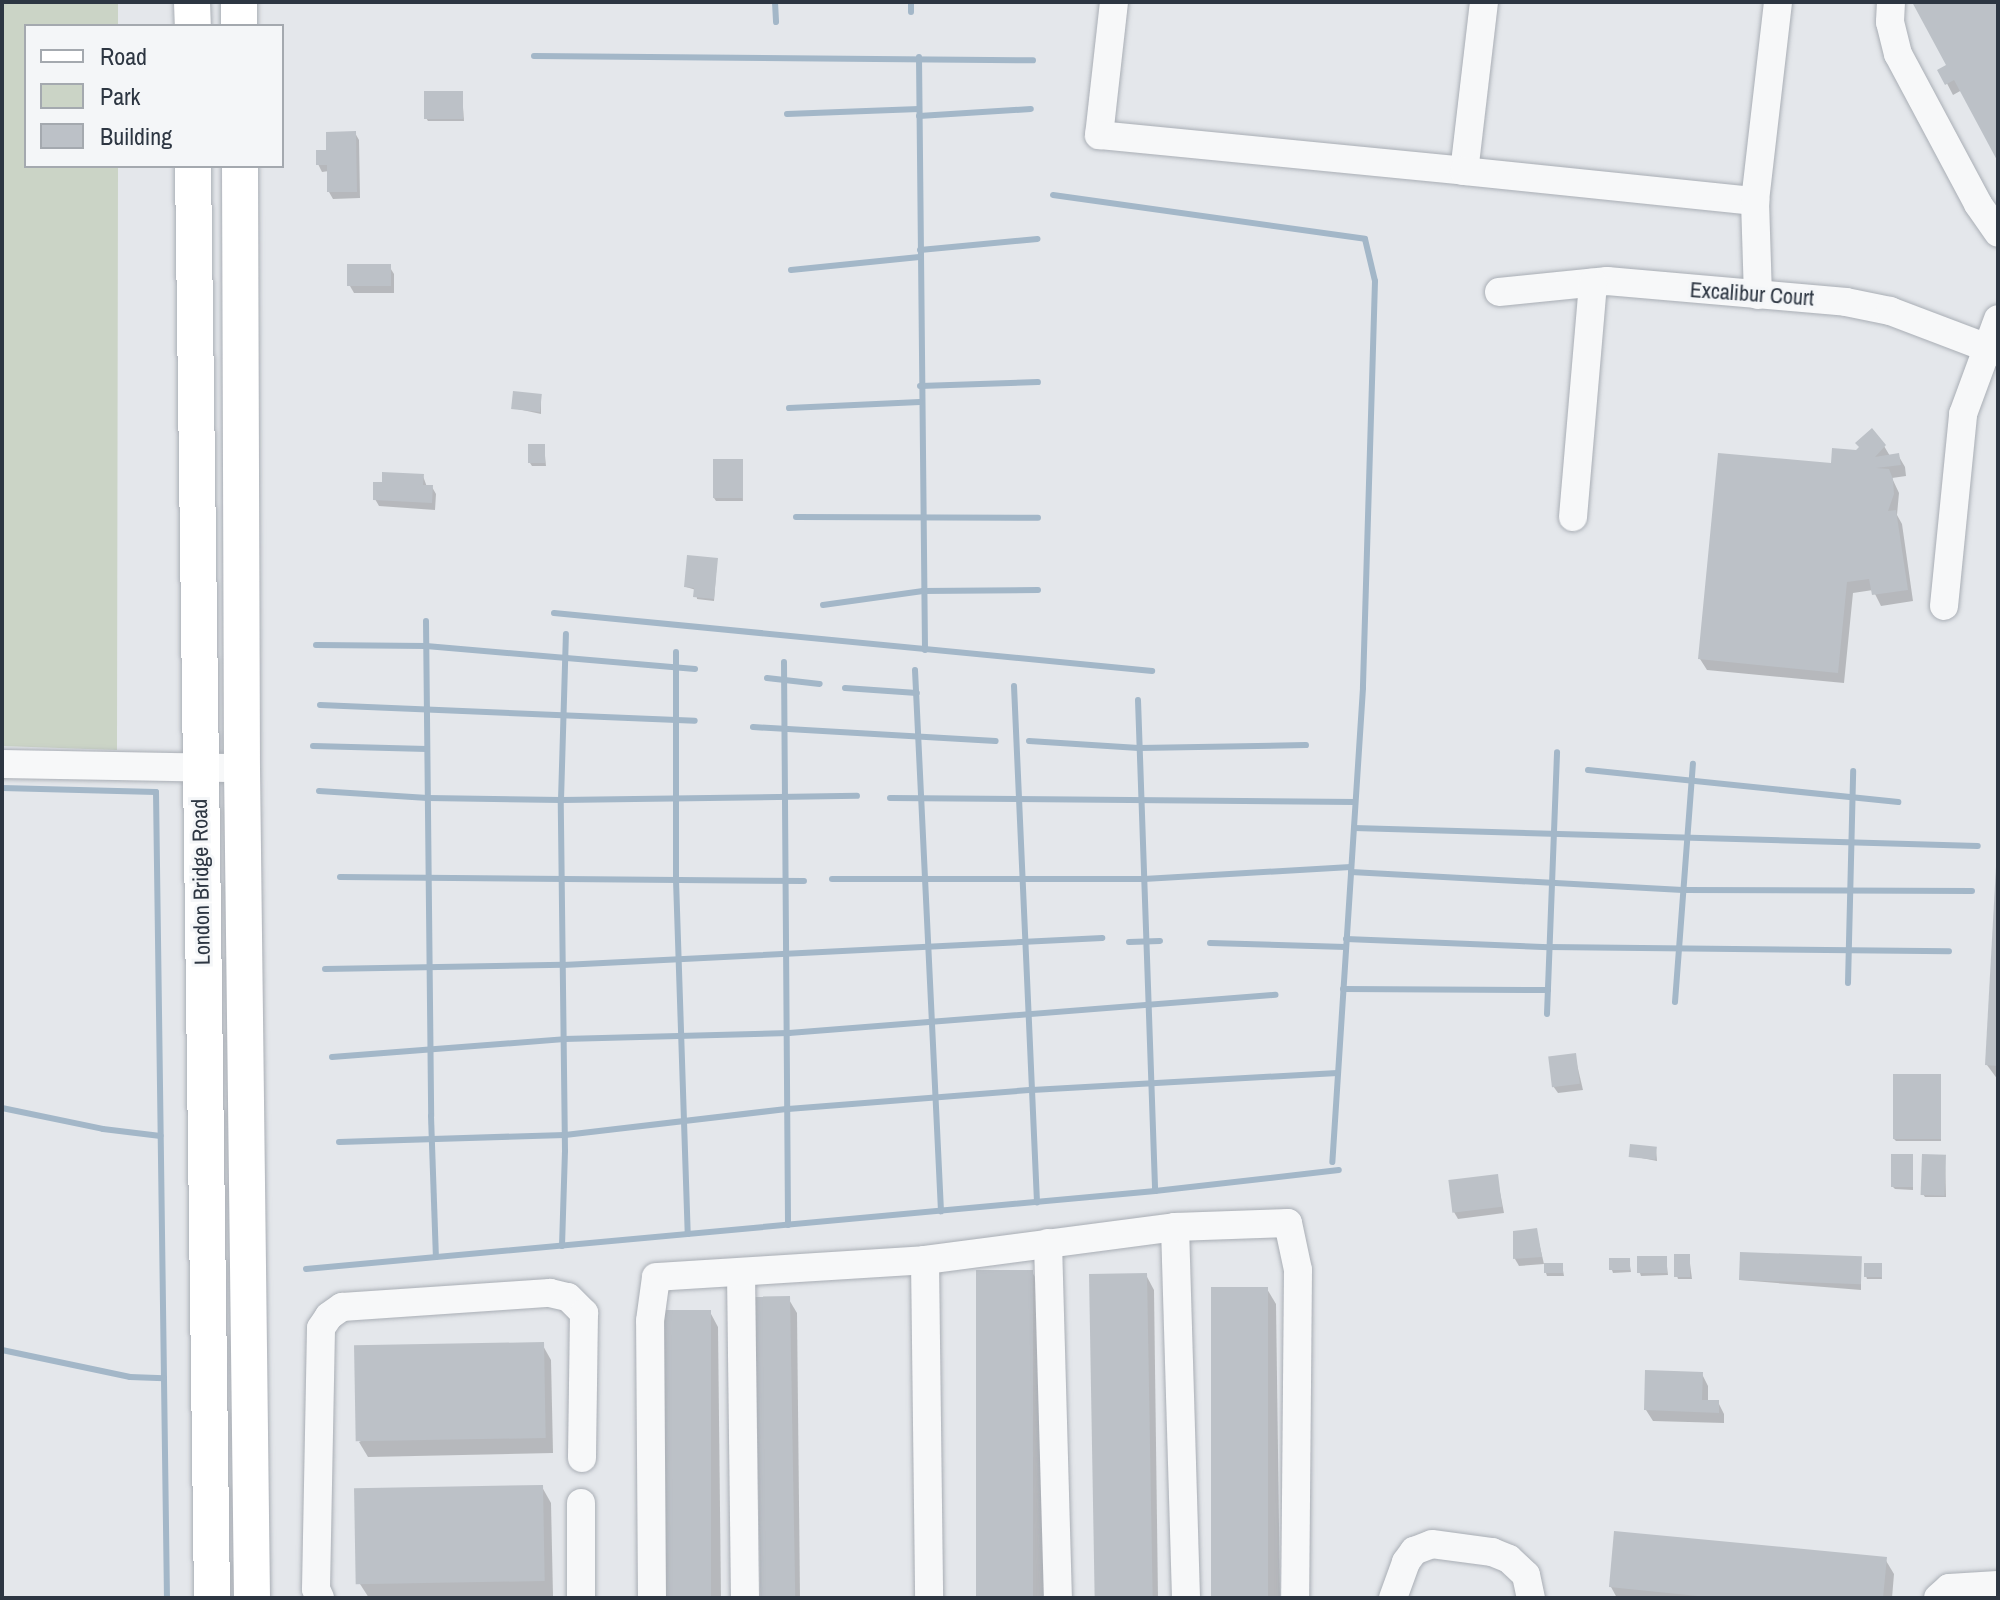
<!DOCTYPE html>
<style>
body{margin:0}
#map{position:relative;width:2000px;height:1600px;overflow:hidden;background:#e4e7eb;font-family:"Archivo Narrow",sans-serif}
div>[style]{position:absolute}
.green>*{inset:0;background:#cbd4c6}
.shadow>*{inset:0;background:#0003}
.stream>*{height:6px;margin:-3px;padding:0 3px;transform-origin:3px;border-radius:3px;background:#a3b7c8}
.building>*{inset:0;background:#bcc1c7;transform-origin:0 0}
.roads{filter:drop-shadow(0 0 2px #a9aeb5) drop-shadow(0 0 2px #a9aeb5)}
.minor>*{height:28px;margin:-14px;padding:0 14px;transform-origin:14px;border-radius:14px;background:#f7f8f9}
.major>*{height:36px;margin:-18px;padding:0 18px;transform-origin:18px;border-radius:18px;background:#fff}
span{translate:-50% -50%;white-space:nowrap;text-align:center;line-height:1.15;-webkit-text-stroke:6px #f4f6f8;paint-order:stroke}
.street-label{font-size:22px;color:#2d3642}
.frame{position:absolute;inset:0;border:4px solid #2d3642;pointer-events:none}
.legend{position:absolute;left:24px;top:24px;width:260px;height:144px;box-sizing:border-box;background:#f4f6f8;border:2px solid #a4a9af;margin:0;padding:10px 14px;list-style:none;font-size:24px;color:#2d3642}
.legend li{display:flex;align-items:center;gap:16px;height:40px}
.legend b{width:40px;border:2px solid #a4a9af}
</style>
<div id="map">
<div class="green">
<div style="clip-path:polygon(2px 2px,118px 2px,118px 26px,26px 26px,26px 166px,118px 166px,117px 750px,2px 746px)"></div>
</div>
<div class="shadow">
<div style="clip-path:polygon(1917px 2px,1998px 2px,1998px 157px,1962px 90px,1953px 95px,1940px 70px,1949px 66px)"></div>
<div style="clip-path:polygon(462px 93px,464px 121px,428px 121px,426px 118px)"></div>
<div style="clip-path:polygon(355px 133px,359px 140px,360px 198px,333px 199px,329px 192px,329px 171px,322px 172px,318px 164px,328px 152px)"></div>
<div style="clip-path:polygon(389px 266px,394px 274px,394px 293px,354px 293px,350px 286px)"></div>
<div style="clip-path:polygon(541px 396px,541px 414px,513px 408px)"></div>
<div style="clip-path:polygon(544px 446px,546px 466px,532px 466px,530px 463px)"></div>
<div style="clip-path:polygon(1884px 446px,1890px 456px,1898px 455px,1905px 467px,1906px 476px,1892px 478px,1899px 493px,1897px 515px,1902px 524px,1913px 601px,1881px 606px,1873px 590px,1853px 593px,1844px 683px,1707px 670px,1700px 659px,1833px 465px,1856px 452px)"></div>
<div style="clip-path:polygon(741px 461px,743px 501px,716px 501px,714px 498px)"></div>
<div style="clip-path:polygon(423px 476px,427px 487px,432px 487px,436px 494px,435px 510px,379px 506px,375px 499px)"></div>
<div style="clip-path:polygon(717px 560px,714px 601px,697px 599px,696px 590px,686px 587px)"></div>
<div style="clip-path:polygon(1998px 859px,1998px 1080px,1987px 1065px)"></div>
<div style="clip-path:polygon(1575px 1056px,1583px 1090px,1558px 1093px,1553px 1086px)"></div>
<div style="clip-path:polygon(1940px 1076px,1941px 1141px,1896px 1141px,1894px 1139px)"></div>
<div style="clip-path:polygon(1656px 1149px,1657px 1161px,1631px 1156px)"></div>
<div style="clip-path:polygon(1945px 1157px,1946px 1197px,1925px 1197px,1923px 1194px)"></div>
<div style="clip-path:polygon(1913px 1159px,1913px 1190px,1895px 1189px,1893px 1187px)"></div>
<div style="clip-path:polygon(1497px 1176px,1504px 1213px,1458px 1219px,1454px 1212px)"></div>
<div style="clip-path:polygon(1536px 1230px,1544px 1264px,1519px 1266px,1515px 1259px,1515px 1232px)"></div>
<div style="clip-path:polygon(1689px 1256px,1692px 1279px,1678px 1279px,1677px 1276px)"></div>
<div style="clip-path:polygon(1666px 1258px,1668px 1275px,1641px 1276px,1640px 1273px)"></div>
<div style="clip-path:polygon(1861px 1259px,1861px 1290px,1740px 1280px)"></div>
<div style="clip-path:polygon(1629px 1260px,1631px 1272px,1613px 1273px,1612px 1270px)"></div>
<div style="clip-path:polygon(1562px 1265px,1564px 1276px,1547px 1276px,1546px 1273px)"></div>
<div style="clip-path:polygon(1881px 1265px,1882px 1279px,1867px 1279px,1866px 1276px)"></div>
<div style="clip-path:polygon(1032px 1272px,1041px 1287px,1045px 1598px,982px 1598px)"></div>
<div style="clip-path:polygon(1146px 1275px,1154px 1290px,1158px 1598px,1095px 1598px)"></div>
<div style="clip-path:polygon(1267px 1289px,1276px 1304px,1280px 1598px,1217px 1598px)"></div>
<div style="clip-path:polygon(788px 1298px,797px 1313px,800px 1598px,761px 1598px)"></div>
<div style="clip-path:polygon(710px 1312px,718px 1327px,721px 1598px,662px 1598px)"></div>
<div style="clip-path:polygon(542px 1344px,551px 1360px,553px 1453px,368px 1457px,359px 1442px)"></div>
<div style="clip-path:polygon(1702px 1374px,1708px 1386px,1708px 1402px,1718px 1402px,1724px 1414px,1724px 1423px,1653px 1421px,1646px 1410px)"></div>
<div style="clip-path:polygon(542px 1487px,551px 1503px,553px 1596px,369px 1598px,360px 1584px)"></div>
<div style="clip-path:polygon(1885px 1559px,1894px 1574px,1892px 1598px,1617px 1598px,1611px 1587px)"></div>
</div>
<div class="stream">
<div style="left:775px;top:2px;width:20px;rotate:87deg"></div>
<div style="left:911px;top:2px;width:10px;rotate:90deg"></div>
<div style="left:534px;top:56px;width:499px;rotate:0.5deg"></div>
<div style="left:919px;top:57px;width:593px;rotate:89.42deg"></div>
<div style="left:787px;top:114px;width:132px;rotate:-2.2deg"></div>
<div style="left:919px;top:116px;width:112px;rotate:-3.6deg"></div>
<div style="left:1053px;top:195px;width:315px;rotate:8deg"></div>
<div style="left:1365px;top:239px;width:43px;rotate:76.6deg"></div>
<div style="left:1375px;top:281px;width:407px;rotate:91.7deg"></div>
<div style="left:1363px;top:688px;width:475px;rotate:93.7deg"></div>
<div style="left:920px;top:250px;width:118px;rotate:-5.4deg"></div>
<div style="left:791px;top:270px;width:129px;rotate:-5.8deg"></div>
<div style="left:920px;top:386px;width:118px;rotate:-1.9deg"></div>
<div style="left:789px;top:408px;width:131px;rotate:-2.6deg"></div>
<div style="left:796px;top:517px;width:242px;rotate:0.2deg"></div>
<div style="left:823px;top:605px;width:101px;rotate:-8deg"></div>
<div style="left:923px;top:591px;width:115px;rotate:-0.5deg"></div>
<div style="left:554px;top:613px;width:601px;rotate:5.54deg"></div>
<div style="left:426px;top:621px;width:495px;rotate:89.4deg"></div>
<div style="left:431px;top:1116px;width:141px;rotate:88deg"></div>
<div style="left:316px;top:645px;width:110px;rotate:0.5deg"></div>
<div style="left:426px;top:646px;width:270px;rotate:4.9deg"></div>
<div style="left:676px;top:652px;width:228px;rotate:90deg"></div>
<div style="left:676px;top:880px;width:354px;rotate:88.1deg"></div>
<div style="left:784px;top:662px;width:563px;rotate:89.59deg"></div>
<div style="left:915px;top:670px;width:542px;rotate:87.25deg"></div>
<div style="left:767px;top:678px;width:53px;rotate:6.5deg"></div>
<div style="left:1014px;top:686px;width:517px;rotate:87.45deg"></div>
<div style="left:845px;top:688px;width:72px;rotate:4deg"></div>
<div style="left:1138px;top:700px;width:491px;rotate:88deg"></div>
<div style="left:1155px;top:1191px;width:185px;rotate:-6.5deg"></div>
<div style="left:320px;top:705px;width:375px;rotate:2.4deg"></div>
<div style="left:753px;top:727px;width:243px;rotate:3.3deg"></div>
<div style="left:1029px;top:741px;width:110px;rotate:3.6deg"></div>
<div style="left:1139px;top:748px;width:167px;rotate:-1deg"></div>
<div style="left:313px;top:746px;width:114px;rotate:1.5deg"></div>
<div style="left:1588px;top:770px;width:312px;rotate:5.9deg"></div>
<div style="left:2px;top:788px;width:154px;rotate:1.5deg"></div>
<div style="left:156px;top:792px;width:806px;rotate:89.22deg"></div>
<div style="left:319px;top:791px;width:109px;rotate:3.7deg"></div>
<div style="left:428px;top:798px;width:133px;rotate:0.9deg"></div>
<div style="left:561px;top:800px;width:296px;rotate:-0.8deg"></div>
<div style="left:890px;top:798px;width:465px;rotate:0.5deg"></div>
<div style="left:1354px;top:828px;width:624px;rotate:1.65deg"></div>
<div style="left:1351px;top:872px;width:332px;rotate:3.1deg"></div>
<div style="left:1683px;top:890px;width:289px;rotate:0.2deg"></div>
<div style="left:340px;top:877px;width:464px;rotate:0.5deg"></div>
<div style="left:832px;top:879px;width:312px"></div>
<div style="left:1144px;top:879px;width:207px;rotate:-3.3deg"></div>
<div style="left:1346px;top:939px;width:203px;rotate:2.3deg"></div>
<div style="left:1549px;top:947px;width:400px;rotate:0.6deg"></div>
<div style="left:1129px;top:942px;width:31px;rotate:-2deg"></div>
<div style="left:1210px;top:943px;width:136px;rotate:1.7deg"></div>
<div style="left:325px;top:969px;width:238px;rotate:-1deg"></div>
<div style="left:563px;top:965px;width:540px;rotate:-2.87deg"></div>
<div style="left:1848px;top:983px;width:212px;rotate:-88.6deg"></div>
<div style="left:1343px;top:989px;width:205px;rotate:0.3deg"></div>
<div style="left:1675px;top:1002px;width:239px;rotate:-85.7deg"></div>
<div style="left:1547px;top:1014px;width:262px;rotate:-87.8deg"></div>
<div style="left:332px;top:1057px;width:233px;rotate:-4.4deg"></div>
<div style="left:564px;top:1039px;width:225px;rotate:-1.5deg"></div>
<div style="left:789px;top:1033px;width:488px;rotate:-4.5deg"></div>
<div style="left:2px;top:1108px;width:103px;rotate:11.7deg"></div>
<div style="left:103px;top:1129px;width:58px;rotate:6.9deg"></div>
<div style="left:339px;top:1142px;width:226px;rotate:-1.8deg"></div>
<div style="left:565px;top:1135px;width:225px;rotate:-6.7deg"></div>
<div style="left:788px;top:1109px;width:245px;rotate:-4.5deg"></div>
<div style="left:1032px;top:1090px;width:306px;rotate:-3.2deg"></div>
<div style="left:562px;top:1246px;width:95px;rotate:-88.2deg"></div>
<div style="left:565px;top:1151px;width:351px;rotate:-90.7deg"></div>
<div style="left:561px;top:800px;width:166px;rotate:-88.3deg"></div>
<div style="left:306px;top:1269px;width:853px;rotate:-5.25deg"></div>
<div style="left:2px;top:1350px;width:131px;rotate:11.9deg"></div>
<div style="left:130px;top:1377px;width:34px;rotate:2deg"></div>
</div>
<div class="building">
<div style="clip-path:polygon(1912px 2px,1998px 2px,1998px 162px,1954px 80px,1945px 85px,1937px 70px,1946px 65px)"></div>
<div style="left:424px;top:91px;width:39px;height:28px"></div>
<div style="clip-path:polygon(356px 131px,357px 192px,327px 192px,327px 165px,316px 165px,316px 150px,326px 150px,326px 132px)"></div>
<div style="left:391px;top:264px;width:22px;height:44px;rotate:90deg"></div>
<div style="left:513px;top:391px;width:29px;height:18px;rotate:6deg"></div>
<div style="clip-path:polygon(1872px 428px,1886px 445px,1875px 457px,1899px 453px,1901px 465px,1876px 468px,1889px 469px,1893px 479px,1894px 494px,1888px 511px,1896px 510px,1908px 590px,1872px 595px,1869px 579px,1847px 582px,1838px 673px,1698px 659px,1718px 453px,1831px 463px,1832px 448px,1856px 450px,1859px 447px,1855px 443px)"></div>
<div style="left:528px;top:444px;width:17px;height:19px"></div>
<div style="left:713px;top:459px;width:30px;height:39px"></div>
<div style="clip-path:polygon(382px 472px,424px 474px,423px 485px,433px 485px,432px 503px,373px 500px,373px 482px,382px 482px)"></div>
<div style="clip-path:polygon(687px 555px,718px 558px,714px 599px,693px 597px,694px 588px,684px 587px)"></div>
<div style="clip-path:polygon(1996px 867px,1998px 868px,1998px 1066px,1985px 1065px)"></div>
<div style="left:1576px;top:1053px;width:31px;height:28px;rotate:83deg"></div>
<div style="left:1893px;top:1074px;width:48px;height:65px"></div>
<div style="left:1630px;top:1144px;width:27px;height:13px;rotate:6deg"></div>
<div style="left:1891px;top:1154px;width:22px;height:33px"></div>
<div style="left:1922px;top:1154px;width:24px;height:41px;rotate:2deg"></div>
<div style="left:1498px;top:1174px;width:33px;height:50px;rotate:83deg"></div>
<div style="clip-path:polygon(1537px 1228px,1542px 1257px,1513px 1259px,1513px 1231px)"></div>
<div style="left:1740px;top:1252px;width:122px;height:28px;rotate:2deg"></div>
<div style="left:1674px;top:1254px;width:16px;height:23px"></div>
<div style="left:1667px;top:1256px;width:17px;height:30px;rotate:90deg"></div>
<div style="left:1630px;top:1258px;width:12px;height:21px;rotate:90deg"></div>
<div style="left:1563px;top:1263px;width:10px;height:19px;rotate:90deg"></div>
<div style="left:1864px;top:1263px;width:18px;height:14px"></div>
<div style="left:976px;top:1270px;width:57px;height:328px"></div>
<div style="left:1147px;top:1273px;width:325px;height:58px;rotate:89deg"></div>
<div style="left:1211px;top:1287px;width:57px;height:311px"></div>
<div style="left:790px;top:1296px;width:302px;height:35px;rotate:89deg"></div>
<div style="left:657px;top:1310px;width:54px;height:288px"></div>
<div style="left:544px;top:1342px;width:96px;height:190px;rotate:89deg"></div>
<div style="clip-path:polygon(1645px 1370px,1703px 1372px,1702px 1400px,1719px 1400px,1719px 1413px,1644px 1410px)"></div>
<div style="left:543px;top:1485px;width:96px;height:189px;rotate:89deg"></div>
<div style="clip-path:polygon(1614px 1531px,1887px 1557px,1883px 1598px,1717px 1598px,1609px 1587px)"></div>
</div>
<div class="roads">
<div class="minor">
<div style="left:1114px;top:2px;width:134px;rotate:96.4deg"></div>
<div style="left:1099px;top:135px;width:367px;rotate:5.6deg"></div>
<div style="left:1484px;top:2px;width:170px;rotate:96.7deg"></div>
<div style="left:1464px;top:171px;width:293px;rotate:5.9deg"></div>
<div style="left:1755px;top:201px;width:94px;rotate:88.2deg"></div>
<div style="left:1891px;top:2px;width:20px;rotate:93deg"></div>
<div style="left:1890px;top:22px;width:33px;rotate:76deg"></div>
<div style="left:1898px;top:54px;width:170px;rotate:61.9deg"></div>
<div style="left:1978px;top:204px;width:35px;rotate:55deg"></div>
<div style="left:1755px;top:201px;width:200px;rotate:-83.4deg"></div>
<div style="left:1499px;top:292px;width:109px;rotate:-5.8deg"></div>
<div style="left:1607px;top:281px;width:240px;rotate:5deg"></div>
<div style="left:1846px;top:302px;width:45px;rotate:11.6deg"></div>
<div style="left:1890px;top:311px;width:116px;rotate:20.8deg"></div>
<div style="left:1573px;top:517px;width:235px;rotate:-85.1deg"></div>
<div style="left:1944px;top:606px;width:193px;rotate:-84.3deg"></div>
<div style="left:1963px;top:414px;width:101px;rotate:-69.8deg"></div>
<div style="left:2px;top:764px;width:240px;rotate:1deg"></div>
<div style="left:1175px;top:1227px;width:371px;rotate:88.3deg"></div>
<div style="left:1048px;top:1243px;width:355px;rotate:88.4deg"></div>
<div style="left:925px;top:1260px;width:338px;rotate:89.3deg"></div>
<div style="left:741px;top:1272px;width:326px;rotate:89.3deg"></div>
<div style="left:581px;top:1503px;width:95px;rotate:90deg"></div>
<div style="left:320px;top:1598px;width:10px;rotate:-114deg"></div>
<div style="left:316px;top:1589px;width:261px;rotate:-88.9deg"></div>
<div style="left:321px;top:1328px;width:14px;rotate:-56deg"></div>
<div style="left:329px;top:1316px;width:16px;rotate:-35deg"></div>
<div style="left:342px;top:1307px;width:208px;rotate:-3.9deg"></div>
<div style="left:550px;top:1293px;width:18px;rotate:13deg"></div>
<div style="left:568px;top:1297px;width:23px;rotate:45deg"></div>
<div style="left:584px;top:1313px;width:145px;rotate:90.8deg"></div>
<div style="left:652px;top:1598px;width:277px;rotate:-90.4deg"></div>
<div style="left:650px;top:1321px;width:44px;rotate:-82.2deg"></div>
<div style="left:656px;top:1277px;width:270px;rotate:-3.6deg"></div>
<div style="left:925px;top:1260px;width:252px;rotate:-7.5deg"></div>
<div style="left:1175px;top:1227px;width:113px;rotate:-2deg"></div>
<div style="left:1288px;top:1223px;width:48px;rotate:78deg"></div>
<div style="left:1298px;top:1270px;width:328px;rotate:90.5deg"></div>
<div style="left:1393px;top:1598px;width:38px;rotate:-70deg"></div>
<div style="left:1406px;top:1562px;width:14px;rotate:-54deg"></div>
<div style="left:1414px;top:1551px;width:19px;rotate:-21deg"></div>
<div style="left:1432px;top:1544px;width:61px;rotate:7.6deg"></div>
<div style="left:1492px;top:1552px;width:18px;rotate:22deg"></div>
<div style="left:1509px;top:1559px;width:23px;rotate:43deg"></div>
<div style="left:1526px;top:1575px;width:24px;rotate:78deg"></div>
<div style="left:1938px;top:1598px;width:15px;rotate:-42deg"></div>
<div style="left:1949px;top:1588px;width:49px;rotate:-3.5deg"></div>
</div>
<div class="major">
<div style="left:192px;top:2px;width:24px;rotate:88deg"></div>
<div style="left:239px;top:2px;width:24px;rotate:90deg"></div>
<div style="left:193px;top:166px;width:1432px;rotate:89.24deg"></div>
<div style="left:240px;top:166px;width:602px;rotate:89.81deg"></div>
<div style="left:242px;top:768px;width:830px;rotate:89.31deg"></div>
</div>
</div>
<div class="street-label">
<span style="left:1752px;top:294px;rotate:4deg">Excalibur Court</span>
<span style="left:201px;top:882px;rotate:-91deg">London Bridge Road</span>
</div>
<div class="frame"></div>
<ul class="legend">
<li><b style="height:10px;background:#fff"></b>Road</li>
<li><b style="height:22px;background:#cbd4c6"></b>Park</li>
<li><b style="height:22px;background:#bcc1c7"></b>Building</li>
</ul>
</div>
